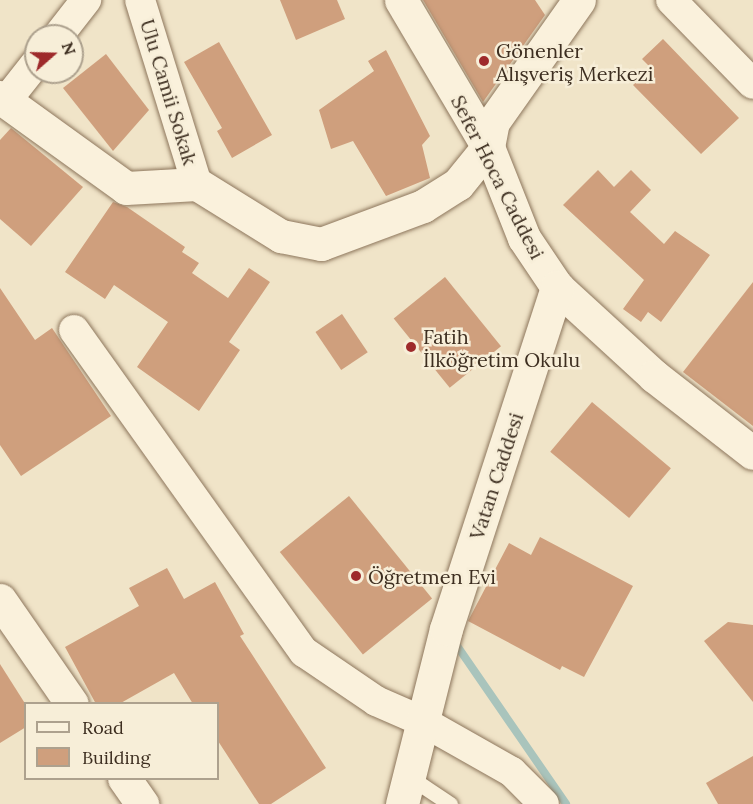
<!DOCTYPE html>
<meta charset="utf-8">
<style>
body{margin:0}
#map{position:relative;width:753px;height:804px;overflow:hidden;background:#f0e4c8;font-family:Lora,serif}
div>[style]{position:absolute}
.stream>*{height:8px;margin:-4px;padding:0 4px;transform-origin:4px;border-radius:4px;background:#a9c4bc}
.building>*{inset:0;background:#cf9f7d;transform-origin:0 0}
.roads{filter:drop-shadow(0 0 2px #8d765c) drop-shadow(0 0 2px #8d765c)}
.service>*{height:15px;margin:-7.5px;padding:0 7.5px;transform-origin:7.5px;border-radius:7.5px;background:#faf1dc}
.minor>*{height:30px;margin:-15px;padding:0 15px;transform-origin:15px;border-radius:15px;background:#faf1dc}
.tertiary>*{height:33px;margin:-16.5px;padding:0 16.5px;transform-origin:16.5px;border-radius:16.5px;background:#faf1dc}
.dots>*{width:16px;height:16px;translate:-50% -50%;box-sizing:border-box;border:3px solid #f7eed8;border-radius:50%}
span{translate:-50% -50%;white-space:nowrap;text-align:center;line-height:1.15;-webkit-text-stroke:5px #f7eed8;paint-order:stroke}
.poi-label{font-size:20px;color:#3d2e20}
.left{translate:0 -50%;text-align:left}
.street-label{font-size:20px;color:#3d2e20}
.legend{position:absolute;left:24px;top:702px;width:195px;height:78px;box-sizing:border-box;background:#f7eed8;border:2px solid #ada18e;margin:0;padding:8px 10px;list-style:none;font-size:18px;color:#3d2e20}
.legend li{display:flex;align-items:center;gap:12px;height:30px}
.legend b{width:30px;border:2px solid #ada18e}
.north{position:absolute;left:24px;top:24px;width:60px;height:60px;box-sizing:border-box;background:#f7eed8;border:2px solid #ada18e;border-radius:50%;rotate:70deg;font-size:16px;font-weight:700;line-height:24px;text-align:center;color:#3d2e20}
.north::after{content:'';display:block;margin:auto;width:21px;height:27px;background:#9e2a2b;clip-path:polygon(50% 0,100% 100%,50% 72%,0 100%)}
</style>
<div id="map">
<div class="stream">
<div style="left:453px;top:640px;width:199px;rotate:55.4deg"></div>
</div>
<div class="building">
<div style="clip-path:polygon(280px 0,337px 0,345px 19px,296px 40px)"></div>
<div style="clip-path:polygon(423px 0,535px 0,545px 15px,483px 102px)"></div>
<div style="clip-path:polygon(663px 39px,739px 118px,701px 154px,633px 85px,651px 68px,642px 59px)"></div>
<div style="clip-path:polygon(219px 42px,272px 135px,232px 158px,217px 131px,222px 128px,184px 62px)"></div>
<div style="clip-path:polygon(386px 50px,430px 136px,422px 145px,430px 178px,386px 196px,353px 141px,331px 149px,319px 110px,374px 71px,368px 61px)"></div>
<div style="clip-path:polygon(106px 54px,149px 110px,113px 151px,63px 88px)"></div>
<div style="clip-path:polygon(11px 128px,83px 187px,31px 246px,0 219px,0 140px)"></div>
<div style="clip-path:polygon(598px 170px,614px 187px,631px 170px,651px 190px,630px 212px,664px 244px,675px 231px,710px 255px,661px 322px,648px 312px,641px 322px,623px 309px,644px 280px,563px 205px)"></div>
<div style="clip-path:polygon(113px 202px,127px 207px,185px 247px,182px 252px,199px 263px,192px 273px,228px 298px,249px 268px,270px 282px,229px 342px,240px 350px,199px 411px,137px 367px,168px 322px,114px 285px,105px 299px,65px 272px)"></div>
<div style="left:445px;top:277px;width:89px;height:66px;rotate:51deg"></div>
<div style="clip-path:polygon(753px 282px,753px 426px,683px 372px)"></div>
<div style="clip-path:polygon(0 288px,35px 340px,52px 328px,111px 416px,21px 476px,0 445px)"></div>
<div style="left:342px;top:314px;width:46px;height:32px;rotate:56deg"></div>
<div style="left:592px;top:402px;width:103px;height:65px;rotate:40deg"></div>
<div style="left:349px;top:496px;width:132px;height:89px;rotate:51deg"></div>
<div style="clip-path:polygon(540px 537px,633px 586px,584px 677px,562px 666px,560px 670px,468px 621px,509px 543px,531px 555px)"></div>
<div style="clip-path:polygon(167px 568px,184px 599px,215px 582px,244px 634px,240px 636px,326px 768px,271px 804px,259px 804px,218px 741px,218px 704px,193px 704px,174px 673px,119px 704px,96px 704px,65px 647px,139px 606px,129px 588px)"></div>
<div style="clip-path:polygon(728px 622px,753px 625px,753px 702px,704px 641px)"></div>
<div style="clip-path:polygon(0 664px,26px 705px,26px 727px,0 743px)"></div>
<div style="clip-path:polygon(753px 756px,753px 804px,718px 804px,706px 783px)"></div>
</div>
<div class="roads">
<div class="service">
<div style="left:411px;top:778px;width:47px;rotate:33.7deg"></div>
</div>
<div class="minor">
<div style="left:140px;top:0;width:193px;rotate:72.8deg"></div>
<div style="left:671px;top:0;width:117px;rotate:45.7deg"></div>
<div style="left:58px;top:36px;width:46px;rotate:-52.1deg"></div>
<div style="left:6px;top:101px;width:48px;rotate:-51.7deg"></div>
<div style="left:74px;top:330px;width:396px;rotate:54.5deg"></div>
<div style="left:304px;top:652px;width:87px;rotate:34.2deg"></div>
<div style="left:376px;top:701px;width:50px;rotate:23.5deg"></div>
<div style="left:422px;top:721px;width:103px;rotate:29.5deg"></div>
<div style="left:512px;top:772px;width:45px;rotate:45deg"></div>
</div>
<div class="tertiary">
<div style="left:401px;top:0;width:171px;rotate:59.4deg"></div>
<div style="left:488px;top:147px;width:98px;rotate:68.4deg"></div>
<div style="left:524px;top:238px;width:59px;rotate:56deg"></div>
<div style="left:557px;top:287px;width:132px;rotate:42.5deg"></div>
<div style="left:654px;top:376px;width:125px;rotate:37.9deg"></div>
<div style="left:0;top:97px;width:155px;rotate:35.8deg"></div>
<div style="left:126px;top:188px;width:71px;rotate:-3.2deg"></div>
<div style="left:197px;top:184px;width:99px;rotate:31.8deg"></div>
<div style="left:281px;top:236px;width:41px;rotate:11.3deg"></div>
<div style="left:321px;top:244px;width:109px;rotate:-20.4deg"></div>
<div style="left:423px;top:206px;width:41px;rotate:-32.2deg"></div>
<div style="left:458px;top:184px;width:48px;rotate:-51deg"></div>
<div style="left:488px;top:147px;width:25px;rotate:-79deg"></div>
<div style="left:493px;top:122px;width:149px;rotate:-54.8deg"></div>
<div style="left:0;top:600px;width:126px;rotate:55.3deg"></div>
<div style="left:124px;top:778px;width:32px;rotate:55deg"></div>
<div style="left:402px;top:804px;width:180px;rotate:-75.9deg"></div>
<div style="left:446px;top:629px;width:360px;rotate:-72deg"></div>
</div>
</div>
<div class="dots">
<div style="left:484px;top:61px;background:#9e2a2b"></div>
<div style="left:411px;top:347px;background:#9e2a2b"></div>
<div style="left:356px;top:576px;background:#9e2a2b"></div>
</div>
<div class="poi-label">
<span class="left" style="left:496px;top:62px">Gönenler<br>Alışveriş Merkezi</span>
<span class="left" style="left:423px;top:348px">Fatih<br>İlköğretim Okulu</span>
<span class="left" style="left:368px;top:576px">Öğretmen Evi</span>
</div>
<div class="street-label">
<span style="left:169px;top:92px;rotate:73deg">Ulu Camii Sokak</span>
<span style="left:498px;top:177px;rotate:63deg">Sefer Hoca Caddesi</span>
<span style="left:496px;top:476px;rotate:-72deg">Vatan Caddesi</span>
</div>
<ul class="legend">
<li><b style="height:8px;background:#faf1dc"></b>Road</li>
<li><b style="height:16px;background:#cf9f7d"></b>Building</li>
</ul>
<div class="north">N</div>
</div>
